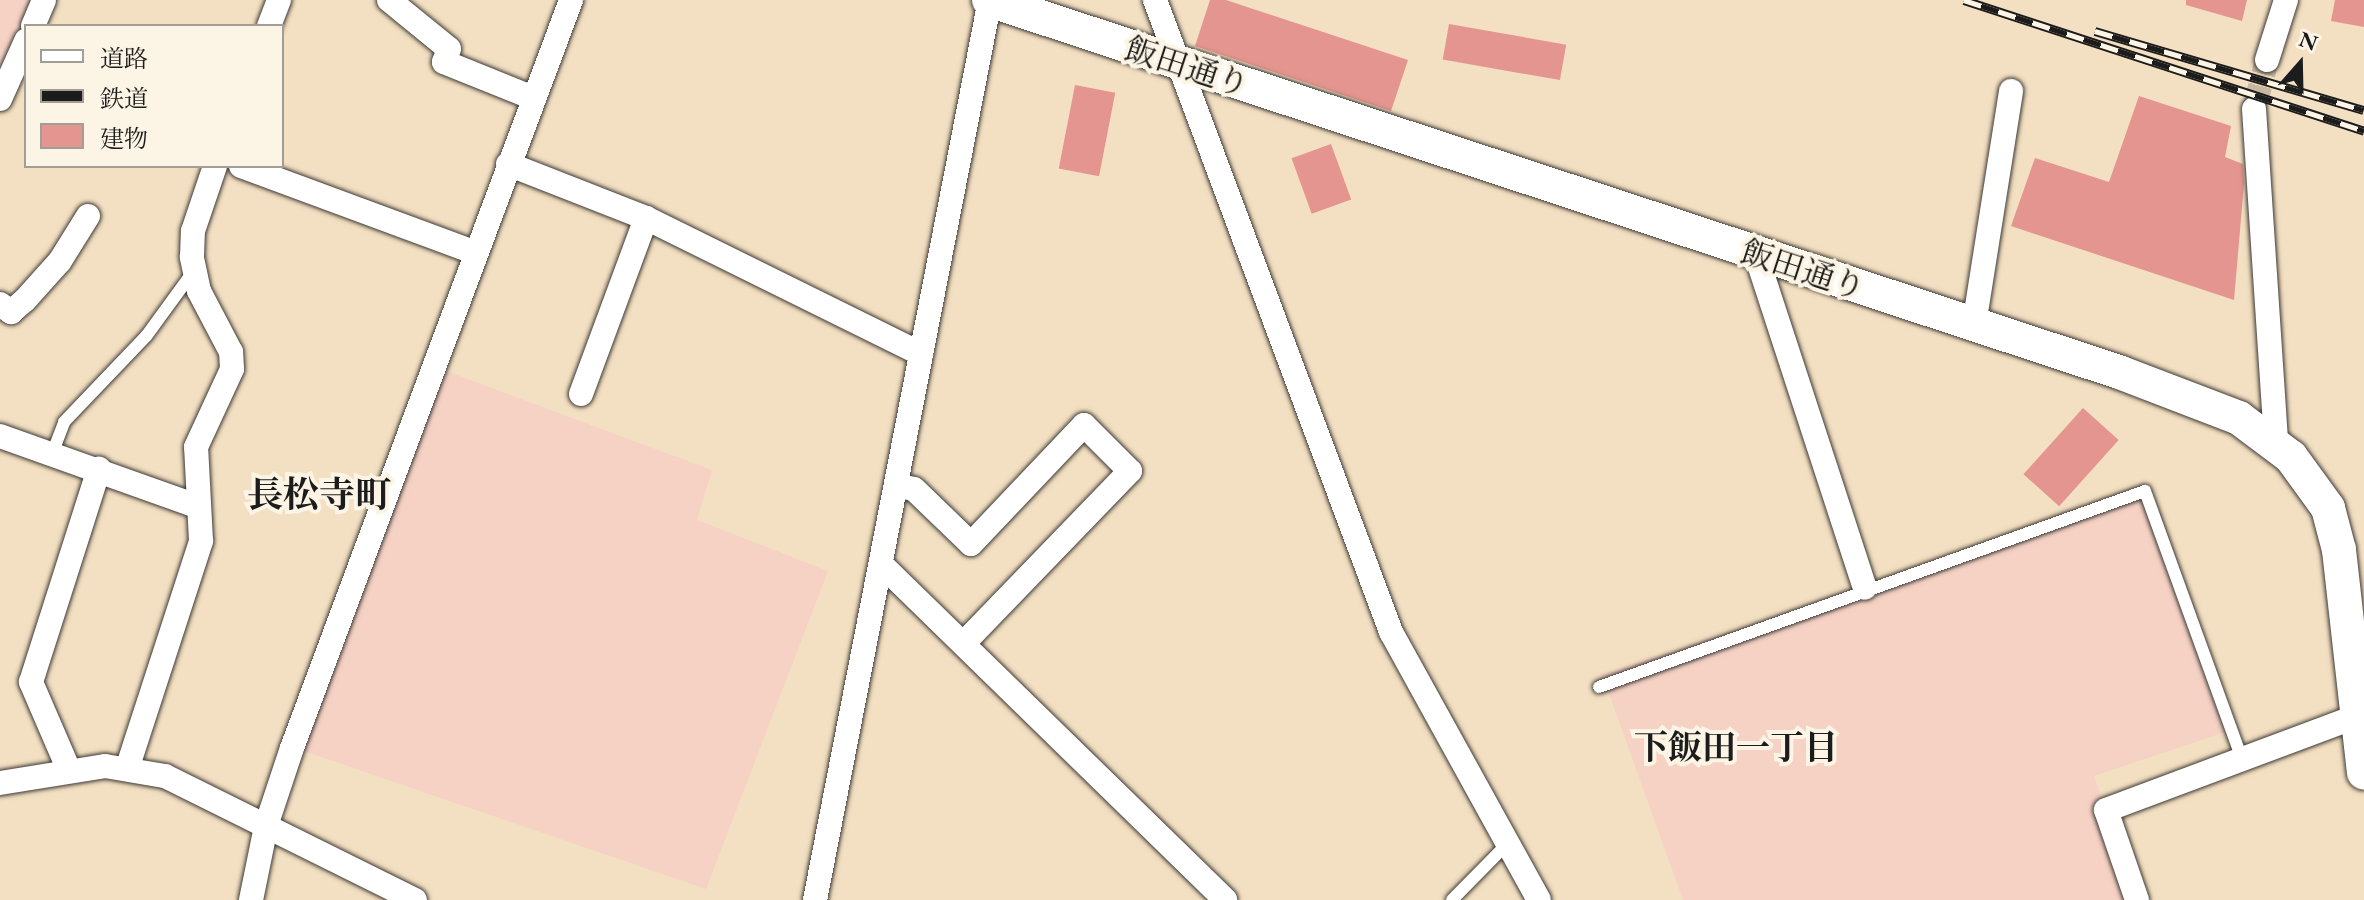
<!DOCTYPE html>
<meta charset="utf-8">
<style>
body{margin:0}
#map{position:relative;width:2364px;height:900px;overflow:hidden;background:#f3dfc1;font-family:"EB Garamond","Noto Serif JP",serif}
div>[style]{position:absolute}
.built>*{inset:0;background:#f6d2c5}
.building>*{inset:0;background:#e4958f;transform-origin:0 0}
.minor-tunnel>*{height:24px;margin-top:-12px;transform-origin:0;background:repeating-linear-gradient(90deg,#c8b8a0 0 24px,transparent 0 36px)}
.roads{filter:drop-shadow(0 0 2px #3c3935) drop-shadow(0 0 2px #3c3935)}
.service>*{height:12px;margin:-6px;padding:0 6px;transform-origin:6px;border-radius:6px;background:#fff}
.minor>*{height:24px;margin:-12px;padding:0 12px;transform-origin:12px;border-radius:12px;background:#fff}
.secondary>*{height:34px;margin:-17px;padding:0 17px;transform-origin:17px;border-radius:17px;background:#fff}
.rail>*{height:9px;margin-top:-4.5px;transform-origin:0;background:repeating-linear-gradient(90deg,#fcf5e5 0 18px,#1c1c1c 0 36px);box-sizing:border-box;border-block:2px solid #1c1c1c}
span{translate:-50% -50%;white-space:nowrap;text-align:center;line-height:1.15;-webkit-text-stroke:8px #fcf5e5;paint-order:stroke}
.street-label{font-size:32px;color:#1c1c1c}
.neighbourhood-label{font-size:34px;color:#1c1c1c;font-weight:700}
.quarter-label{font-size:36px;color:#1c1c1c;font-weight:700}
.legend{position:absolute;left:24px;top:24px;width:260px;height:144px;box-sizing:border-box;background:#fcf5e5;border:2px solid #a29e95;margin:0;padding:10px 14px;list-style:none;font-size:24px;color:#1c1c1c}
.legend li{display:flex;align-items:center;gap:16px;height:40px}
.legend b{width:40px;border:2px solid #a29e95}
.north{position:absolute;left:2260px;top:24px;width:80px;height:80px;-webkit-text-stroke:6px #fcf5e5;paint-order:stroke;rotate:20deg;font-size:22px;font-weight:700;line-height:32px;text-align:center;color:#1c1c1c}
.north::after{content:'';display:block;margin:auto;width:28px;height:36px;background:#1c1c1c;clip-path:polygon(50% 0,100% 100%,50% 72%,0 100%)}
</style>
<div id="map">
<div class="built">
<div style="clip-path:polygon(0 0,35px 0,0 79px)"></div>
<div style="clip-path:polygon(435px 367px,712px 470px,697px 520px,828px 571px,706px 889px,298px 749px)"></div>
<div style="clip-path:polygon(2147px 496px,2237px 728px,2094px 776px,2137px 900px,1683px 900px,1602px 674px)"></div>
</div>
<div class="building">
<div style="clip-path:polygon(1210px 0,1226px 0,1408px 60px,1391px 111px,1195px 46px)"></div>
<div style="clip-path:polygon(2186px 0,2247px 0,2242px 21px,2186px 5px)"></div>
<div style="clip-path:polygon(2335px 0,2364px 0,2364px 27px,2331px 21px)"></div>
<div style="left:1449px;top:24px;width:119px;height:36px;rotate:10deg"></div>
<div style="left:1075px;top:85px;width:41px;height:85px;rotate:11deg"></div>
<div style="clip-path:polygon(2139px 96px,2231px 126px,2225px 157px,2243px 164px,2244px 184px,2234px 300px,2011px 226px,2035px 158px,2109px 182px)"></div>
<div style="left:1331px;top:144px;width:59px;height:42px;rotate:70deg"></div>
<div style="left:2083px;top:408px;width:48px;height:89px;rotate:42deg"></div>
</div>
<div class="minor-tunnel">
<div style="left:2254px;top:109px;width:51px;rotate:-75.1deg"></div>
</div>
<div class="roads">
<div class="service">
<div style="left:52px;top:454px;width:34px;rotate:-69deg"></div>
<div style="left:64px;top:422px;width:120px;rotate:-46.3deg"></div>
<div style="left:147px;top:335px;width:78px;rotate:-53.9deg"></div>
<div style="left:1599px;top:687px;width:580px;rotate:-19.75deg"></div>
<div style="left:2145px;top:491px;width:285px;rotate:70.1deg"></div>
<div style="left:1452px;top:900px;width:78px;rotate:-45.5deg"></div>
</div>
<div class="minor">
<div style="left:389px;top:0;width:77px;rotate:39.2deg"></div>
<div style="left:449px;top:49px;width:14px;rotate:111deg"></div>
<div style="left:444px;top:62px;width:96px;rotate:22deg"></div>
<div style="left:1155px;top:0;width:675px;rotate:69.52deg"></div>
<div style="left:1391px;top:632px;width:306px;rotate:61.1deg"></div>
<div style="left:33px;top:26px;width:28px;rotate:-67deg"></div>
<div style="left:269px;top:26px;width:28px;rotate:-69deg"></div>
<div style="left:2267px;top:60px;width:63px;rotate:-72.4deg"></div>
<div style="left:0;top:99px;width:64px;rotate:-65.9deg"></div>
<div style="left:2254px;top:109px;width:334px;rotate:86.2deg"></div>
<div style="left:508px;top:164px;width:148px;rotate:21.4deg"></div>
<div style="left:646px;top:218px;width:307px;rotate:26.3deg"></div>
<div style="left:241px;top:166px;width:248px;rotate:20.3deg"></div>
<div style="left:1756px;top:255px;width:350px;rotate:71.9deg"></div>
<div style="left:0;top:304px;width:14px;rotate:36deg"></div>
<div style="left:11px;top:312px;width:18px;rotate:-41deg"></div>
<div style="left:25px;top:300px;width:52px;rotate:-48.1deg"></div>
<div style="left:60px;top:261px;width:53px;rotate:-58.1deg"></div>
<div style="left:1974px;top:325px;width:237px;rotate:-81deg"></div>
<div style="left:581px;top:394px;width:188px;rotate:-69.7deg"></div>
<div style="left:0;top:436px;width:209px;rotate:19.6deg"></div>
<div style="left:896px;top:485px;width:18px;rotate:13deg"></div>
<div style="left:914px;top:489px;width:79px;rotate:44deg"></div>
<div style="left:971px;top:544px;width:164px;rotate:-46.5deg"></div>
<div style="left:1084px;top:425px;width:65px;rotate:45deg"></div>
<div style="left:1130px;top:471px;width:239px;rotate:134deg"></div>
<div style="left:881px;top:564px;width:481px;rotate:44.3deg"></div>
<div style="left:128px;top:766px;width:237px;rotate:-72deg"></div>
<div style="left:201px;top:541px;width:94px;rotate:-93deg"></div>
<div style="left:196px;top:447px;width:86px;rotate:-65.2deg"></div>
<div style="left:232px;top:369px;width:17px;rotate:-93deg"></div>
<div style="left:231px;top:352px;width:69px;rotate:-117.7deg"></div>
<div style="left:199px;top:291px;width:35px;rotate:-102deg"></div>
<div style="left:192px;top:257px;width:26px;rotate:-88deg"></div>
<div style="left:193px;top:231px;width:69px;rotate:-71.3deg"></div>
<div style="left:68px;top:768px;width:94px;rotate:-113.3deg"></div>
<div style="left:31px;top:682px;width:224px;rotate:-72.3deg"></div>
<div style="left:0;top:783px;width:106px;rotate:-9.2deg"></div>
<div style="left:105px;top:766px;width:61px;rotate:9.5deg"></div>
<div style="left:165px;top:776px;width:279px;rotate:26.4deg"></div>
<div style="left:251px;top:900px;width:76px;rotate:-78.5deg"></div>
<div style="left:266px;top:826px;width:82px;rotate:-71.6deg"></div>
<div style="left:292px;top:748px;width:798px;rotate:-69.54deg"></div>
<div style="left:815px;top:900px;width:917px;rotate:-79deg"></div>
<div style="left:2137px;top:900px;width:95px;rotate:-109deg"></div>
<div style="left:2106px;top:810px;width:268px;rotate:-20.5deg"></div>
</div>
<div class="secondary">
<div style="left:989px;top:0;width:1190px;rotate:18.22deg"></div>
<div style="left:2119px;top:372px;width:129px;rotate:21deg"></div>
<div style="left:2239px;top:418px;width:65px;rotate:36.9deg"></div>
<div style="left:2291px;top:457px;width:63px;rotate:54deg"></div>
<div style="left:2328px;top:508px;width:43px;rotate:75.3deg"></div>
<div style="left:2339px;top:550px;width:224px;rotate:83.6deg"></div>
</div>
</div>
<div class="rail">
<div style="left:1964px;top:0;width:421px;rotate:18.1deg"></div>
<div style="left:2095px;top:31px;width:280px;rotate:16.4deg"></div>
</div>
<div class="street-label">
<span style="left:1187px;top:67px;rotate:18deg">飯田通り</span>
<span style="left:1803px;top:270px;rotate:18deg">飯田通り</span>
</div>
<div class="neighbourhood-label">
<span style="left:1736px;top:748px">下飯田一丁目</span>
</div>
<div class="quarter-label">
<span style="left:319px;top:495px">長松寺町</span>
</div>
<ul class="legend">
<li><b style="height:10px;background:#fff"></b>道路</li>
<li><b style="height:10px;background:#1c1c1c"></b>鉄道</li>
<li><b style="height:22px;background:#e4958f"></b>建物</li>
</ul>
<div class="north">N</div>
</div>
